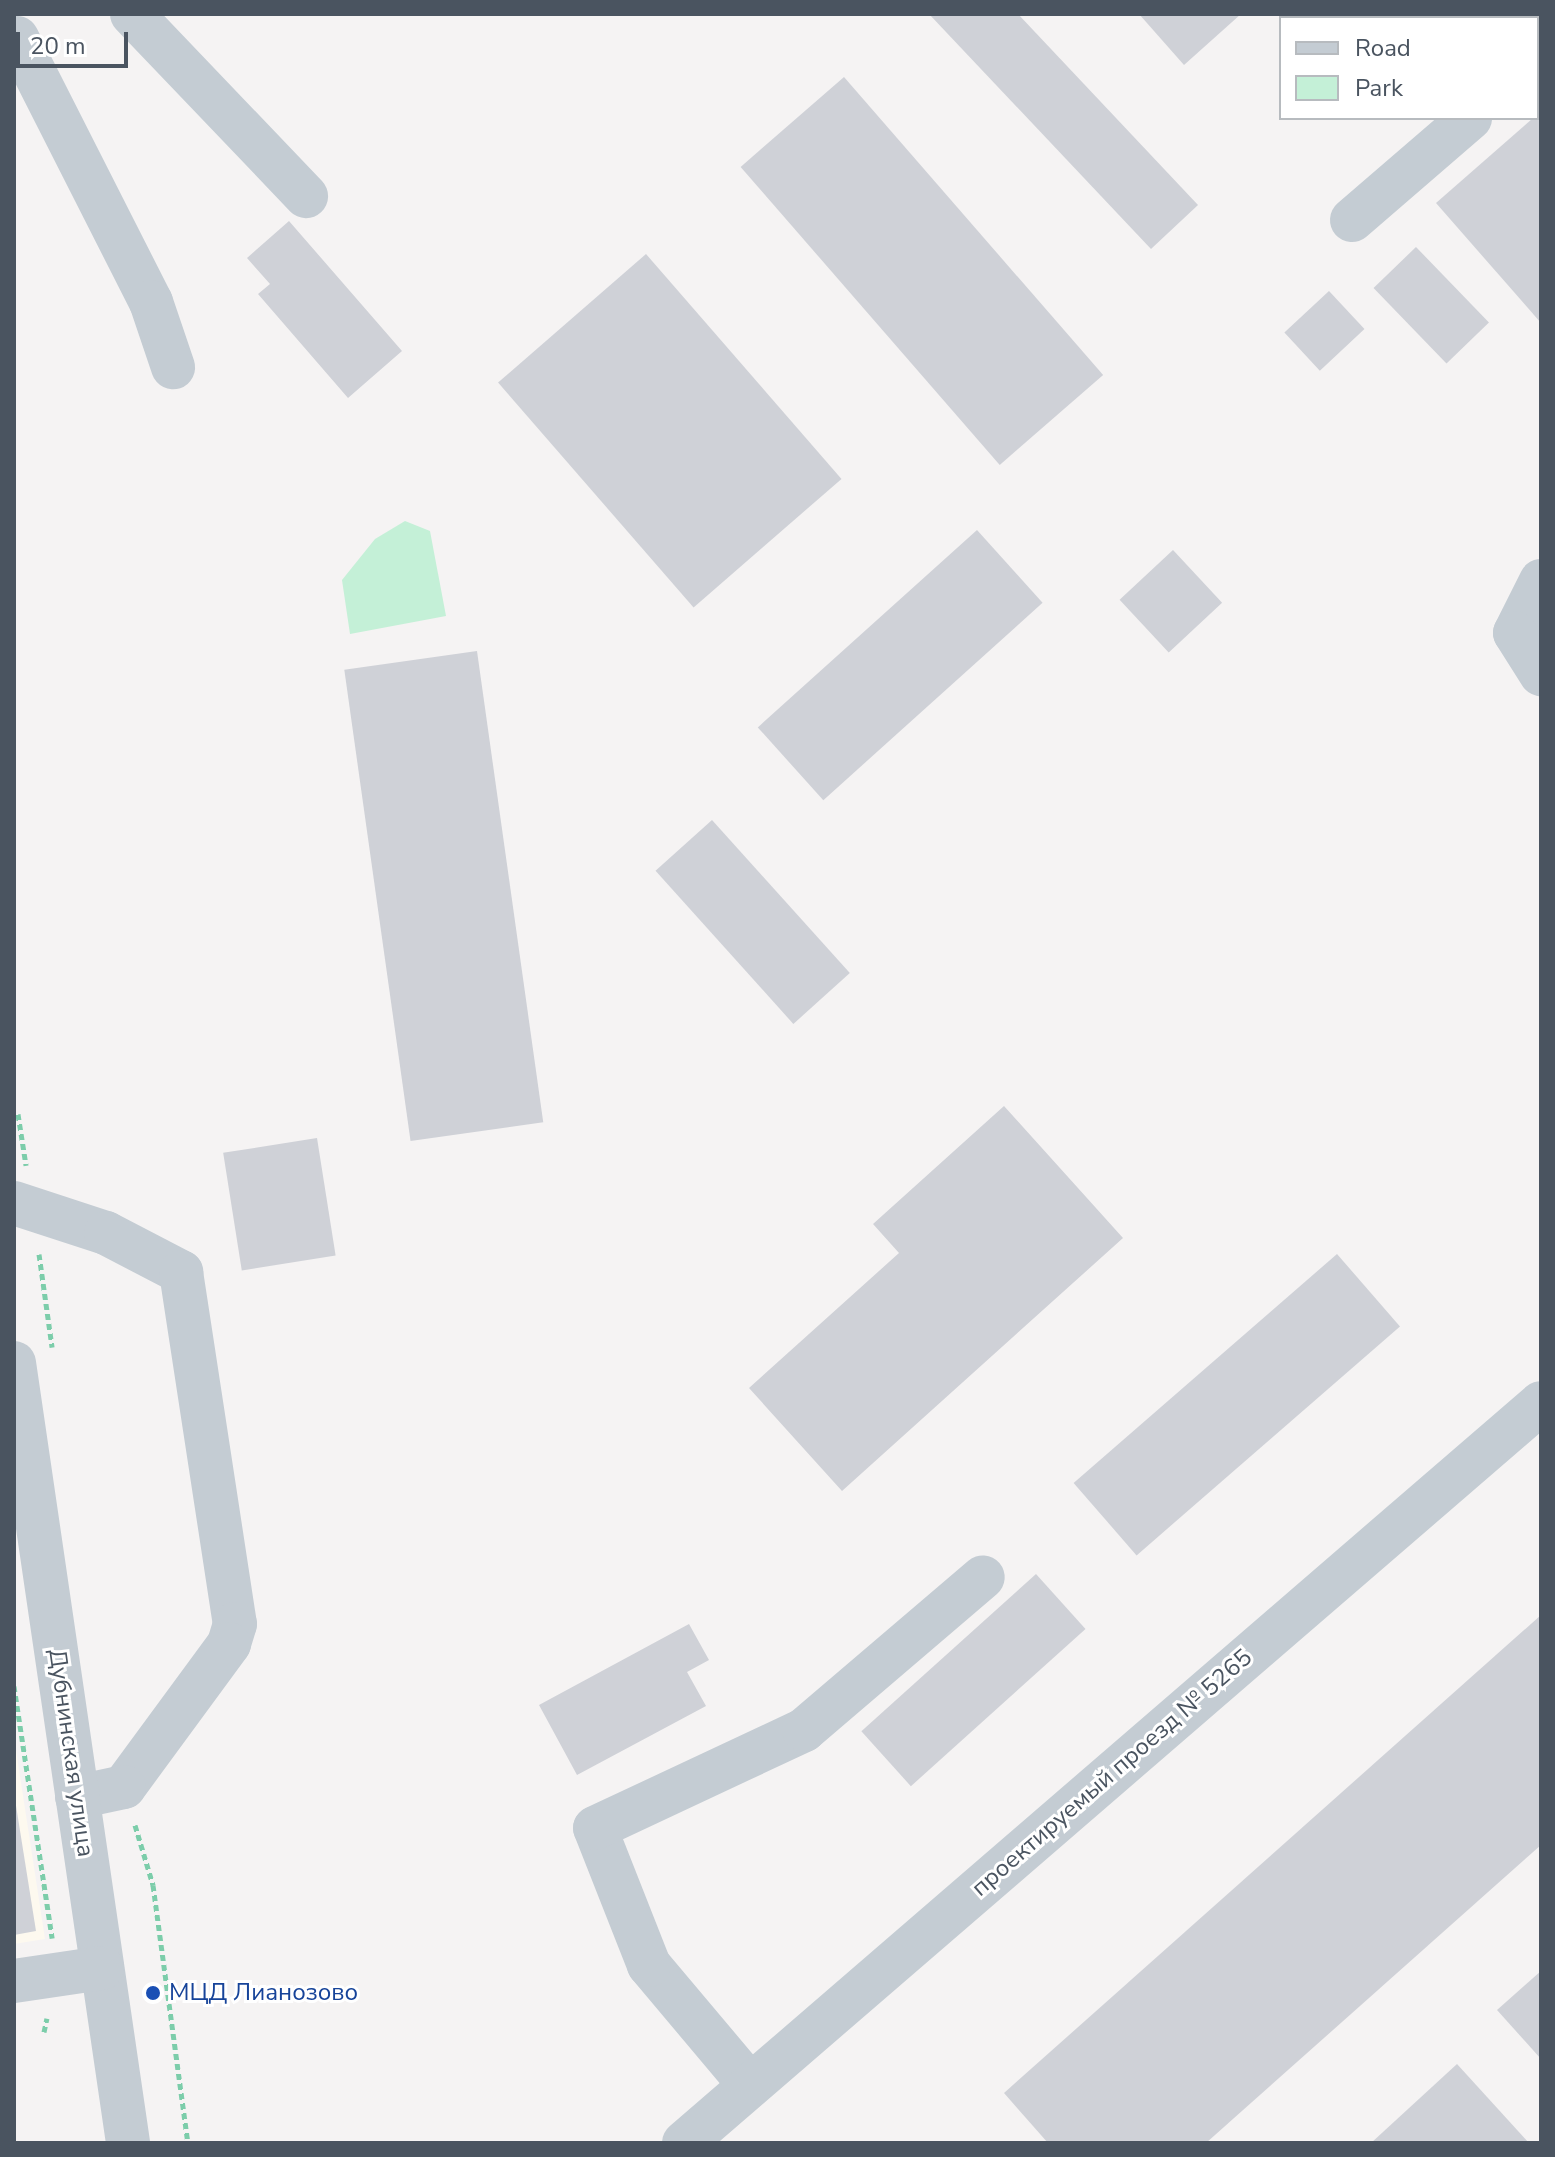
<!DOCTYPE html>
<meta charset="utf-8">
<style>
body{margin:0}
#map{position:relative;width:1555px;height:2157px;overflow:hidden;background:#f5f3f3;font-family:"Nunito Sans",sans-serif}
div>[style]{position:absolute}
.commercial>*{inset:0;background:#fdf9ef}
.green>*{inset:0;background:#c4f0d7}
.building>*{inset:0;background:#cfd1d7;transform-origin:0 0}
.path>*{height:5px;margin-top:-2.5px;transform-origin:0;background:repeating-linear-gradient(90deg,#7ccdaa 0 6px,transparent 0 10px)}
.minor>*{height:44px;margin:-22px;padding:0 22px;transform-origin:22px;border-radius:22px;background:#c4ccd3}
.dots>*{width:22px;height:22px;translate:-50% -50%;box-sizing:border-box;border:4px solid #fff;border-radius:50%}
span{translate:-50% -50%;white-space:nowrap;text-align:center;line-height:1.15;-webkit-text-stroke:6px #fff;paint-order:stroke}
.street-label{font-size:24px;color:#4a5460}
.transit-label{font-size:24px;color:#164399}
.left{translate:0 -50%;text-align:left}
.frame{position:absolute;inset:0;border:16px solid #4a5460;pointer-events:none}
.legend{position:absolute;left:1279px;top:16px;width:260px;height:104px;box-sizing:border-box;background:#fff;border:2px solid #b7bbbf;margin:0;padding:10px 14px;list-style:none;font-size:24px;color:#4a5460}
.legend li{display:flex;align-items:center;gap:16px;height:40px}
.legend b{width:40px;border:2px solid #b7bbbf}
.scale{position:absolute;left:16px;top:32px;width:112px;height:36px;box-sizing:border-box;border:4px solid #4a5460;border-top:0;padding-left:10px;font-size:24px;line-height:28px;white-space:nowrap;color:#4a5460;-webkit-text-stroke:6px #fff;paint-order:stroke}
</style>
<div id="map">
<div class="commercial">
<div style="clip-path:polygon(14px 1737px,45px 1939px,14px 1944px)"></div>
</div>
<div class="green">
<div style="clip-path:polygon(405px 521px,430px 531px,446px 616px,350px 634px,342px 580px,375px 539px)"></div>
</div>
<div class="building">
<div style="clip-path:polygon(929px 14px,1018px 14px,1198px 205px,1151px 249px)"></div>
<div style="clip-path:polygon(1139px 14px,1241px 14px,1184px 65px)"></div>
<div style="left:844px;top:77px;width:395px;height:137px;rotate:49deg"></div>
<div style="clip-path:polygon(1541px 111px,1541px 323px,1436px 203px)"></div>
<div style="clip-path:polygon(289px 221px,402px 351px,348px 398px,258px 294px,270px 284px,247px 258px)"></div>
<div style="left:1416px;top:247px;width:105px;height:59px;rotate:46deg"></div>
<div style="left:646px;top:254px;width:298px;height:196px;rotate:49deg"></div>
<div style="left:1329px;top:291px;width:52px;height:61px;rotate:47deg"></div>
<div style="left:977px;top:530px;width:98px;height:295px;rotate:48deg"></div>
<div style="left:1173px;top:550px;width:72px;height:73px;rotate:47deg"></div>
<div style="left:477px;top:651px;width:476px;height:134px;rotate:82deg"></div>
<div style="left:712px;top:820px;width:206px;height:76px;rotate:48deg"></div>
<div style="clip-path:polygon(1004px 1106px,1123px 1238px,842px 1491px,749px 1388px,899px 1253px,873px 1224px)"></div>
<div style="left:317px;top:1138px;width:119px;height:95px;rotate:81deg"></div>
<div style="left:1337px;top:1254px;width:96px;height:349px;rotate:49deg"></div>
<div style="left:1036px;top:1574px;width:74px;height:235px;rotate:48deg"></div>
<div style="clip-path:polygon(1541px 1615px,1541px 1845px,1206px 2143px,1048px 2143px,1004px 2093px)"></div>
<div style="clip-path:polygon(689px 1624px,709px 1660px,687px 1672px,706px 1706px,577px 1775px,539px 1705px)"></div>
<div style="clip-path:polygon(14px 1793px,36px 1931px,14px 1935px)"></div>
<div style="clip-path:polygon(1541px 1971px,1541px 2059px,1497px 2010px)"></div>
<div style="clip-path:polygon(1457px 2064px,1529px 2143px,1371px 2143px)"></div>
</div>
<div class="path">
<div style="left:18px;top:1114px;width:52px;rotate:81.1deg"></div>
<div style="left:39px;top:1254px;width:94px;rotate:82deg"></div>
<div style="left:14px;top:1686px;width:255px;rotate:81.4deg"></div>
<div style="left:135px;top:1825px;width:63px;rotate:73.3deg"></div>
<div style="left:153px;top:1885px;width:260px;rotate:82.3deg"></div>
<div style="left:44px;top:2032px;width:14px;rotate:-78deg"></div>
</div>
<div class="minor">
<div style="left:132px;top:14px;width:252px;rotate:46.3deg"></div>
<div style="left:17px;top:38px;width:296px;rotate:63.1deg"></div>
<div style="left:151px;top:302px;width:69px;rotate:71.3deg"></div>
<div style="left:1537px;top:60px;width:5px;rotate:-37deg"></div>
<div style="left:1352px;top:220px;width:156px;rotate:-40.8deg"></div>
<div style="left:1541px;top:581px;width:58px;rotate:116.6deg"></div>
<div style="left:1515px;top:633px;width:49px;rotate:57.6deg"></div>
<div style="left:14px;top:1203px;width:97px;rotate:18.1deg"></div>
<div style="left:106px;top:1233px;width:85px;rotate:27.5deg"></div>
<div style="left:181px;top:1272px;width:356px;rotate:81.3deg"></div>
<div style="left:235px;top:1624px;width:21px;rotate:107deg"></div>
<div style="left:229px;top:1644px;width:177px;rotate:126.3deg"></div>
<div style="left:124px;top:1787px;width:48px;rotate:168deg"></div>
<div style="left:14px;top:1363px;width:788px;rotate:81.68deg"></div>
<div style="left:14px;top:1981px;width:89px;rotate:-8.4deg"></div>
<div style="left:750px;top:2085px;width:157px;rotate:-130.1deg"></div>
<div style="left:649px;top:1965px;width:147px;rotate:-111.5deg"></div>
<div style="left:595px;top:1828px;width:231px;rotate:-25.1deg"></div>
<div style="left:804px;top:1730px;width:235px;rotate:-40.5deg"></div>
<div style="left:684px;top:2143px;width:1132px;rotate:-40.81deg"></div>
</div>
<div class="dots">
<div style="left:153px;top:1993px;background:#1a4fb4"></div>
</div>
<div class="street-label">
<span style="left:71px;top:1753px;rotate:82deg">Дубнинская улица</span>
<span style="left:1112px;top:1773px;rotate:-41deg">проектируемый проезд № 5265</span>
</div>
<div class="transit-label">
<span class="left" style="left:169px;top:1993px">МЦД Лианозово</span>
</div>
<div class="frame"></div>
<ul class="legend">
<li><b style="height:10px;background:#c4ccd3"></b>Road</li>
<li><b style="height:22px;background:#c4f0d7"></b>Park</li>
</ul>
<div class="scale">20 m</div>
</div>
